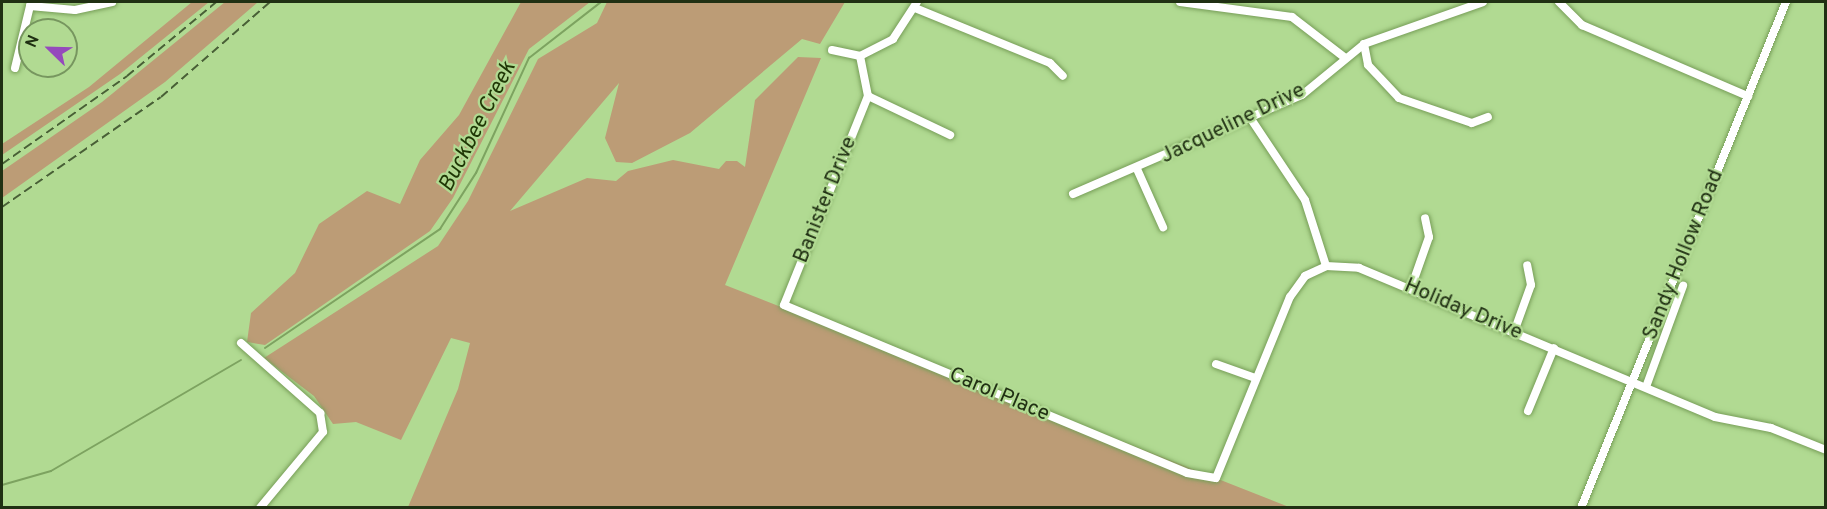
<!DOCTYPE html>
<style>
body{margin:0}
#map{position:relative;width:1827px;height:509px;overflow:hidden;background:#b1da92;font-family:Overpass,sans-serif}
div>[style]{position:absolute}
.green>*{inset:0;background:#bc9c76}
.stream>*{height:2px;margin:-1px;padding:0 1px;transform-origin:1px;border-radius:1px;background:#7da360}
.roads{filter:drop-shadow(0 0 2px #779e58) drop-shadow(0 0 2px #779e58)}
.minor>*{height:8px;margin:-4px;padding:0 4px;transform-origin:4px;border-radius:4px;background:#fff}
.rail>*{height:2px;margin-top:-1px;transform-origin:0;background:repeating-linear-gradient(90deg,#485f36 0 9px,transparent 0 13.5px)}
span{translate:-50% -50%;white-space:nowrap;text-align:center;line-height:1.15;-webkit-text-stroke:4.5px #b1da92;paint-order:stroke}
.street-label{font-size:21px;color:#203013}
.water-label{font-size:22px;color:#1f3705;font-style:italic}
.frame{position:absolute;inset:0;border:3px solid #203013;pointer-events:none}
.north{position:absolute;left:18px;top:18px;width:60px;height:60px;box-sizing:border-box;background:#b1da92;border:2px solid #77965f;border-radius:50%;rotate:293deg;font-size:16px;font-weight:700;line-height:24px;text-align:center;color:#203013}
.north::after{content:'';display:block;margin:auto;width:21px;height:27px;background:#954abc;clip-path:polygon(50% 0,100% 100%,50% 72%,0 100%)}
</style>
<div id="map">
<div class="green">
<div style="clip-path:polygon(192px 2px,209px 2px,120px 74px,2px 155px,2px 144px,89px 87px)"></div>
<div style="clip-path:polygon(225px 2px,258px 2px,165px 82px,2px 198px,2px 171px,102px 102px)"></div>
<div style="clip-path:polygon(521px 2px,590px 2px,529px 49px,453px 198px,430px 231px,265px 345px,247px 342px,251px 313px,295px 273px,319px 224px,367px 191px,400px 204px,420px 160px,459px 115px)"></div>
<div style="clip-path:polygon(607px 2px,845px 2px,820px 44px,802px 39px,690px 133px,632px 163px,616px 162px,605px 138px,619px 83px,510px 211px,587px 178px,616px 181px,628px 171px,673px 160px,719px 169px,726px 161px,737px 161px,745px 167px,755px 100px,798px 57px,821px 58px,725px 285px,1289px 507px,408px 507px,458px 389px,470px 343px,451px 338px,401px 440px,356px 422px,333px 424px,314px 396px,264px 358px,438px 246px,468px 201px,538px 59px,597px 23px)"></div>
</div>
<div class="stream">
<div style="left:265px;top:348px;width:212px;rotate:-34.2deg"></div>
<div style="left:440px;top:229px;width:67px;rotate:-57.3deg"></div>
<div style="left:476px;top:173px;width:127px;rotate:-65.3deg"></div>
<div style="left:529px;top:58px;width:91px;rotate:-37.9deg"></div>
<div style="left:2px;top:485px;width:51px;rotate:-15.9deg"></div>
<div style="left:51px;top:471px;width:220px;rotate:-30.3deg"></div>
</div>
<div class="roads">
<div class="minor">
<div style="left:1180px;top:2px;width:113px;rotate:7.6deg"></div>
<div style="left:1292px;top:17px;width:66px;rotate:37.6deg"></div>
<div style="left:1559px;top:2px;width:33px;rotate:45deg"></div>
<div style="left:1582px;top:25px;width:181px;rotate:23.2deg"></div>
<div style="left:30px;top:6px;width:45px;rotate:5.1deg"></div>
<div style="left:75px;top:10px;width:38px;rotate:-12deg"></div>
<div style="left:915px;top:8px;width:146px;rotate:22.2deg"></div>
<div style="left:1050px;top:63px;width:18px;rotate:45deg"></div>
<div style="left:1364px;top:44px;width:21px;rotate:79deg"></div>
<div style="left:1368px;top:65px;width:45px;rotate:46.8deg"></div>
<div style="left:1399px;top:98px;width:77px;rotate:18.9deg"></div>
<div style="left:1472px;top:123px;width:17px;rotate:-21deg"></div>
<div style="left:832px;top:50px;width:29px;rotate:12deg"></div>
<div style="left:860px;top:56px;width:37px;rotate:-27deg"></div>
<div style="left:893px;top:39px;width:44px;rotate:-57deg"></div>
<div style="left:860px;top:56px;width:41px;rotate:78.7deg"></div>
<div style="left:868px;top:96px;width:91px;rotate:25.4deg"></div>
<div style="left:15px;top:68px;width:68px;rotate:-76.4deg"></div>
<div style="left:868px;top:96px;width:225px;rotate:111.9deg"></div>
<div style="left:784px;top:305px;width:437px;rotate:22.6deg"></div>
<div style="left:1187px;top:473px;width:29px;rotate:10deg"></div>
<div style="left:1216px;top:478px;width:196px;rotate:-67.8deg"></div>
<div style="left:1290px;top:297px;width:26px;rotate:-54deg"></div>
<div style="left:1305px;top:276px;width:23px;rotate:-25deg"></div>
<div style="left:1326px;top:266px;width:33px;rotate:3deg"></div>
<div style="left:1359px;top:268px;width:386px;rotate:22.7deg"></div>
<div style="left:1715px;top:417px;width:57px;rotate:11.1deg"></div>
<div style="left:1771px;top:428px;width:59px;rotate:21.8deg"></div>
<div style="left:1251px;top:119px;width:97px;rotate:56.3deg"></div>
<div style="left:1305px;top:200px;width:69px;rotate:72.3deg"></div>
<div style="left:1137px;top:169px;width:64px;rotate:65.9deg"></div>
<div style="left:1073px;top:194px;width:249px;rotate:-23.4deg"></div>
<div style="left:1302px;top:95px;width:80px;rotate:-39.4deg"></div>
<div style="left:1364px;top:44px;width:126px;rotate:-19.4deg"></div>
<div style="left:1411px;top:288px;width:54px;rotate:-70.6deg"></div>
<div style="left:1429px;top:237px;width:19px;rotate:-102deg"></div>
<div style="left:1514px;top:332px;width:50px;rotate:-70.1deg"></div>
<div style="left:1531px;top:285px;width:20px;rotate:-101deg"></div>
<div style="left:241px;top:343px;width:106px;rotate:41.5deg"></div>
<div style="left:320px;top:413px;width:19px;rotate:81deg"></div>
<div style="left:323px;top:432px;width:99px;rotate:129.7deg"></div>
<div style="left:1216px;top:364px;width:41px;rotate:19.7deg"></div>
<div style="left:1646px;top:387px;width:108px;rotate:-69.9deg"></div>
<div style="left:1528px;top:411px;width:68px;rotate:-67.6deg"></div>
<div style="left:1581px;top:508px;width:546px;rotate:-67.95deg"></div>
</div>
</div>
<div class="rail">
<div style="left:2px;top:164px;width:153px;rotate:-35.1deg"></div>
<div style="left:127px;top:76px;width:116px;rotate:-39.7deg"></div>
<div style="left:2px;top:207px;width:193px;rotate:-34.7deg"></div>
<div style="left:161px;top:97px;width:145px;rotate:-41.1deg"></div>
</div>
<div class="street-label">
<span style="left:1233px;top:124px;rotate:-26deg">Jacqueline Drive</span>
<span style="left:826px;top:200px;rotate:-68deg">Banister Drive</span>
<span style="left:1684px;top:255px;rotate:-68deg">Sandy Hollow Road</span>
<span style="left:1463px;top:310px;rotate:23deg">Holiday Drive</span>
<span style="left:999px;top:395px;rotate:23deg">Carol Place</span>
</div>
<div class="water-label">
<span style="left:478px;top:127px;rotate:-63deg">Buckbee Creek</span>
</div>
<div class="frame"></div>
<div class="north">N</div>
</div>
